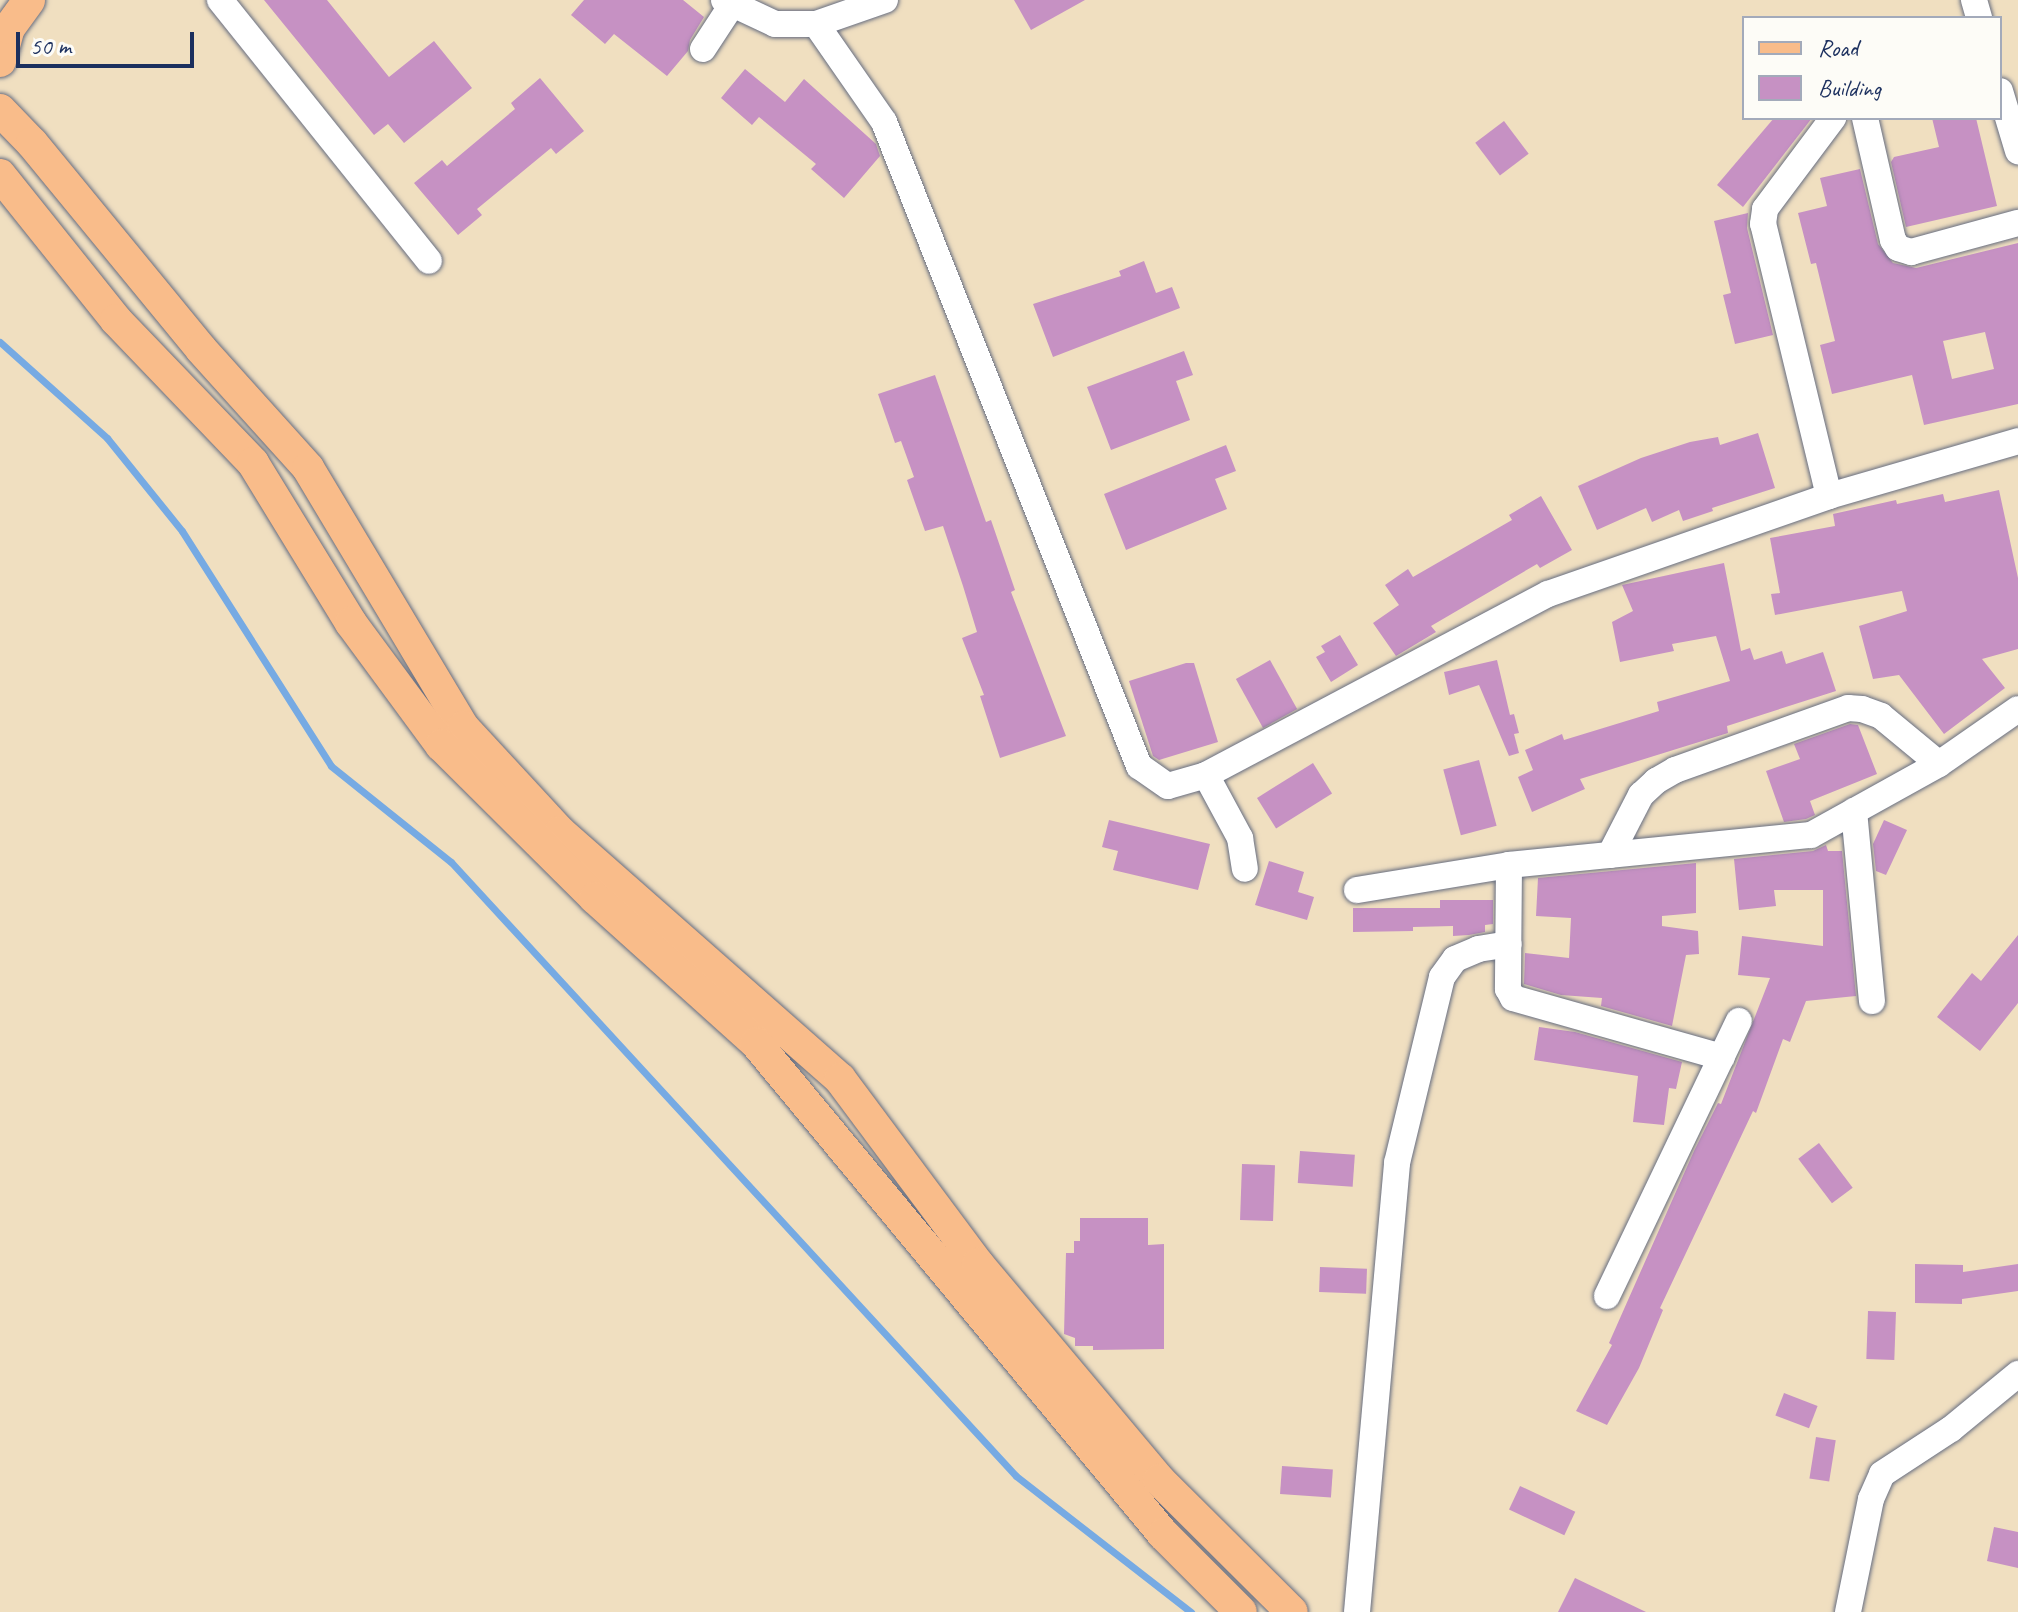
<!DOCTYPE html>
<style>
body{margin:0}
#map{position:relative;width:2018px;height:1612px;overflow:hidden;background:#f0dfc0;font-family:Caveat,sans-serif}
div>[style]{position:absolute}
.stream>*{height:7px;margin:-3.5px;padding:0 3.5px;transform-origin:3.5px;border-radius:3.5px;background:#76aae3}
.building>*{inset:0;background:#c691c3;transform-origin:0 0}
.roads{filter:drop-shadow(0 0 2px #666d80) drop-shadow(0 0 2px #666d80)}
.minor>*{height:26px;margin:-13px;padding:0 13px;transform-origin:13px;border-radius:13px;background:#fff}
.major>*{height:32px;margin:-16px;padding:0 16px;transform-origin:16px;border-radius:16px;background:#f9bc8a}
span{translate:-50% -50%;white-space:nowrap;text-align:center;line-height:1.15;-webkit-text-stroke:8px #fdfcf7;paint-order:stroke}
.legend{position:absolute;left:1742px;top:16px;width:260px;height:104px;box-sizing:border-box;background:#fdfcf7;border:2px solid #a3aaba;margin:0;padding:10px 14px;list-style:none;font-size:24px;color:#1b2f5e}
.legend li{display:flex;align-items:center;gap:16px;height:40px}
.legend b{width:40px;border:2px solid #a3aaba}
.scale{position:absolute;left:16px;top:32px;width:178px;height:36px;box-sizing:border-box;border:4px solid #1b2f5e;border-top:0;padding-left:10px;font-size:24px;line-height:28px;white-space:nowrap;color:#1b2f5e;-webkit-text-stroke:6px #fdfcf7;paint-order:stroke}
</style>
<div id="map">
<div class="stream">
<div style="left:0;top:342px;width:144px;rotate:41.9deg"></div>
<div style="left:107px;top:438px;width:119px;rotate:51.1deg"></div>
<div style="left:182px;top:531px;width:278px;rotate:57.6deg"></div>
<div style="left:331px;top:766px;width:154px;rotate:38.7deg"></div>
<div style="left:451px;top:862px;width:834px;rotate:47.38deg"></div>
<div style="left:1016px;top:1476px;width:222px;rotate:37.9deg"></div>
</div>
<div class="building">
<div style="clip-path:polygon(264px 0,327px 0,389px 77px,434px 41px,472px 88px,404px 143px,388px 124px,374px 135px)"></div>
<div style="clip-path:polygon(584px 0,683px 0,704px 17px,690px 40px,688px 51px,667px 76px,614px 34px,605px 44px,571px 15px)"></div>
<div style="clip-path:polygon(1014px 0,1085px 0,1031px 30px)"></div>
<div style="clip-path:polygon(745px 69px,785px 102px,804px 79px,876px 144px,880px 156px,844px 198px,811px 169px,816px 164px,759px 117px,752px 125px,721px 98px)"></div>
<div style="clip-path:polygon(540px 78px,584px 131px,556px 154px,551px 148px,477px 209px,482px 215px,458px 235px,414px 183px,442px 160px,447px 166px,515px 109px,511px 103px)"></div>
<div style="clip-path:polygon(1774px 118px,1812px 118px,1743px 207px,1717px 185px)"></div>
<div style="clip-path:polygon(1932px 118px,1976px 118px,1997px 206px,1906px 227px,1891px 162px,1894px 157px,1939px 147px)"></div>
<div style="left:1504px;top:121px;width:41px;height:36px;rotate:53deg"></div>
<div style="clip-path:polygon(evenodd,1860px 169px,1878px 244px,1893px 263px,1916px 268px,2018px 243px,2018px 404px,1924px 425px,1912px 375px,1832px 394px,1820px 345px,1835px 341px,1816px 263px,1811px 264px,1798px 213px,1827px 206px,1820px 178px,1860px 169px,1985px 332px,1994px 369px,1952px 379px,1943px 341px,1985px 332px)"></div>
<div style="clip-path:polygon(1748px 213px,1747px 228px,1773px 335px,1735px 344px,1723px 295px,1731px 293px,1714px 221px)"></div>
<div style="clip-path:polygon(1144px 261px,1156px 293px,1172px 287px,1180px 308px,1053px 357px,1033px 304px,1121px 276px,1119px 271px)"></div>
<div style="clip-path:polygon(1184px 351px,1193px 375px,1176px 381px,1190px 420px,1111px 450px,1087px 387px)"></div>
<div style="clip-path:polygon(935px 375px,986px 522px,991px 520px,1015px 590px,1011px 592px,1066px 736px,1000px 758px,980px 696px,984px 695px,962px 638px,977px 632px,963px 586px,943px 526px,925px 531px,907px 480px,914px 477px,901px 441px,895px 443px,878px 394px)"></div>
<div style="clip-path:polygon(1758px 433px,1775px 488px,1712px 508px,1713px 511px,1683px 521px,1679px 510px,1652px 522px,1646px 508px,1597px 530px,1578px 486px,1641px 458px,1690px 442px,1718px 437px,1720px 445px)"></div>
<div style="clip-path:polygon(1226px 445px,1236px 471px,1215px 479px,1227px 509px,1126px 550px,1104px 494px)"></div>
<div style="clip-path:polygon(1999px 490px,2018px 578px,2018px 649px,1982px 659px,2005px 688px,1944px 734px,1899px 675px,1873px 679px,1859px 626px,1907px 611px,1902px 591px,1775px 615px,1771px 594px,1780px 593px,1770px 538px,1835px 526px,1833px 514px,1896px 500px,1897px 504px,1943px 494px,1945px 502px)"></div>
<div style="clip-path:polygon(1541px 496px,1572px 550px,1540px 568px,1537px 564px,1431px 626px,1436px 632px,1396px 656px,1373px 623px,1399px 605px,1385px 585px,1408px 569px,1413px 577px,1512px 520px,1509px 515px)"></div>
<div style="clip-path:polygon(1724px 563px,1741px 651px,1750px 648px,1754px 660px,1782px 651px,1786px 664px,1823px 652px,1836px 691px,1727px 726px,1728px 733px,1580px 779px,1585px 789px,1532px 812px,1518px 777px,1533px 770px,1525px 750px,1562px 734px,1564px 740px,1659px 711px,1657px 702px,1730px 681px,1716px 636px,1672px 644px,1674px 651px,1620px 662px,1612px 622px,1633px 611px,1622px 585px)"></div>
<div style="clip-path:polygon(1340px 635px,1358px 665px,1331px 682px,1316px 657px,1325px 652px,1321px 646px)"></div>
<div style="left:1270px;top:660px;width:56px;height:39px;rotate:61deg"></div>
<div style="clip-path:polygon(1497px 660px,1510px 715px,1514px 714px,1519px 733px,1514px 734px,1519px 753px,1509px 756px,1479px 685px,1449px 695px,1444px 672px)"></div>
<div style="clip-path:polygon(1186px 663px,1194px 663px,1218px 742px,1159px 760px,1153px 756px,1129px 681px)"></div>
<div style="clip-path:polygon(1850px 724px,1858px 725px,1877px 774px,1810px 801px,1815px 815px,1806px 819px,1784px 822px,1766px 771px,1800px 759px,1794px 744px)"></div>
<div style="left:1479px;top:760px;width:68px;height:37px;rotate:75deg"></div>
<div style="left:1313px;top:763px;width:36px;height:66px;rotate:58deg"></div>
<div style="clip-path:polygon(1109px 820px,1210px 844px,1198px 890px,1113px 870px,1118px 851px,1102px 847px)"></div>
<div style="clip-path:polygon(1884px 820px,1907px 830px,1886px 875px,1876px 871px,1873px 844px)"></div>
<div style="clip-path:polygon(1826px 845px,1828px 851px,1842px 851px,1856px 996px,1806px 1001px,1790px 1042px,1783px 1039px,1756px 1113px,1753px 1111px,1660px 1308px,1663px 1310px,1639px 1368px,1607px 1425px,1576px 1411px,1612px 1345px,1609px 1343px,1694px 1151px,1718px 1103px,1721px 1104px,1770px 978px,1738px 975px,1742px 936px,1823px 946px,1823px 890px,1774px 890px,1776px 906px,1739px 910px,1734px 859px,1813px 851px)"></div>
<div style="clip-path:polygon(1269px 861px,1304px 872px,1298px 892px,1314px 897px,1307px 920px,1255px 905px)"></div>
<div style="clip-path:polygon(1696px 863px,1696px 913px,1662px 916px,1662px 926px,1698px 931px,1699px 954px,1686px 955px,1672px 1026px,1601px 1006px,1602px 998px,1561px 995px,1524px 984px,1525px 953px,1569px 958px,1571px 918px,1536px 916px,1538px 878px)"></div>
<div style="clip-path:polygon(1440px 900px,1493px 900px,1493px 924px,1485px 925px,1485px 932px,1469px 935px,1453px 936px,1453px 926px,1413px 927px,1413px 931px,1353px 932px,1353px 908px,1440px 908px)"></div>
<div style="clip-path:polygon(2018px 935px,2018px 1003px,1980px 1051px,1937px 1017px,1972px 973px,1981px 981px)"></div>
<div style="clip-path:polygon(1539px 1027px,1575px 1032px,1682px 1062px,1676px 1089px,1669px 1088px,1664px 1125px,1633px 1122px,1638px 1076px,1534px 1060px)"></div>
<div style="left:1819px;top:1143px;width:56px;height:26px;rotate:53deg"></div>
<div style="left:1300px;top:1151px;width:55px;height:32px;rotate:4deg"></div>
<div style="left:1242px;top:1164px;width:33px;height:56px;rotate:2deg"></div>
<div style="clip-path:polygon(1080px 1218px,1148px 1218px,1148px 1245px,1164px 1244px,1164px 1349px,1093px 1350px,1093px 1346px,1075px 1346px,1075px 1338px,1064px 1334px,1066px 1253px,1074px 1253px,1074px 1241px,1080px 1241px)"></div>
<div style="clip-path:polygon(1915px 1264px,1963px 1265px,1963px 1272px,2018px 1264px,2018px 1291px,1962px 1299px,1962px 1304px,1915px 1303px)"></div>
<div style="left:1320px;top:1267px;width:47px;height:25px;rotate:2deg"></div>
<div style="left:1868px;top:1311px;width:28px;height:48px;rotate:2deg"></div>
<div style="left:1784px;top:1393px;width:36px;height:24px;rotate:21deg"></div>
<div style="left:1816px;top:1437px;width:20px;height:42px;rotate:9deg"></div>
<div style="left:1282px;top:1466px;width:51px;height:28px;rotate:4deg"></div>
<div style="left:1520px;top:1486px;width:61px;height:26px;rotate:25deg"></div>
<div style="clip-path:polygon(1994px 1527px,2018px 1532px,2018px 1568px,1987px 1561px)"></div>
<div style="clip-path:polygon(1575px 1578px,1646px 1612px,1558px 1612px)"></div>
</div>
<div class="roads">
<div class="minor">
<div style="left:220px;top:0;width:334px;rotate:51.3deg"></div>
<div style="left:724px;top:0;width:56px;rotate:25.2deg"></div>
<div style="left:775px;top:24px;width:41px"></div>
<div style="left:816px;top:24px;width:73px;rotate:-19.2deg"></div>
<div style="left:1974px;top:0;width:19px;rotate:74deg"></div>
<div style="left:816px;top:24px;width:119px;rotate:55.2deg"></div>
<div style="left:884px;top:122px;width:693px;rotate:68.4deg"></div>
<div style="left:1139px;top:766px;width:35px;rotate:35deg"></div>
<div style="left:1168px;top:786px;width:40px;rotate:-16deg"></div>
<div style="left:1206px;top:775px;width:387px;rotate:-27.9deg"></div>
<div style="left:1548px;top:594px;width:298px;rotate:-19.2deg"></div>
<div style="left:1829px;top:496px;width:197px;rotate:-16.2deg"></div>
<div style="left:703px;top:49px;width:51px;rotate:-56.9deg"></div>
<div style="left:2000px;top:91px;width:63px;rotate:73.3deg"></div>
<div style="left:1865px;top:118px;width:125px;rotate:77.1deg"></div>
<div style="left:1893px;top:240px;width:9px;rotate:58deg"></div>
<div style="left:1898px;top:248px;width:14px;rotate:17deg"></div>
<div style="left:1911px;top:252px;width:111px;rotate:-15.2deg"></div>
<div style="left:1829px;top:496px;width:280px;rotate:-103.6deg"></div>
<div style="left:1763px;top:224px;width:15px;rotate:-82deg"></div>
<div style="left:1765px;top:209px;width:114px;rotate:-53.2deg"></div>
<div style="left:1206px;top:775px;width:72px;rotate:61.6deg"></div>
<div style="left:1240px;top:838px;width:31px;rotate:81deg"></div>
<div style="left:1854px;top:811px;width:191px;rotate:84.6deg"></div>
<div style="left:1610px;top:855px;width:68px;rotate:-62.7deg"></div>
<div style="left:1641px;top:795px;width:21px;rotate:-43deg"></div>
<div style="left:1656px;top:781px;width:22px;rotate:-30deg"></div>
<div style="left:1675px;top:770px;width:184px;rotate:-19.7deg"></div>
<div style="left:1848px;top:708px;width:14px;rotate:4deg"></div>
<div style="left:1862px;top:709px;width:20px;rotate:20deg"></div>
<div style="left:1881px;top:716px;width:75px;rotate:39.6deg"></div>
<div style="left:1509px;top:865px;width:124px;rotate:90.5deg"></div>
<div style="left:1508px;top:989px;width:10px;rotate:61deg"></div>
<div style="left:1513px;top:998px;width:217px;rotate:15.8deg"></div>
<div style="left:1357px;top:890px;width:154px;rotate:-9.3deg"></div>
<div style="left:1509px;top:865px;width:303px;rotate:-5.7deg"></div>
<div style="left:1811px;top:835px;width:146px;rotate:-29deg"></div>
<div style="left:1939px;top:764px;width:96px;rotate:-34.8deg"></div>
<div style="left:1607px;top:1296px;width:305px;rotate:-64.4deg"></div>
<div style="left:1357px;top:1612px;width:451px;rotate:-84.9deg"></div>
<div style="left:1397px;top:1163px;width:191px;rotate:-76.4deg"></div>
<div style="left:1442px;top:977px;width:22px;rotate:-54deg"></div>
<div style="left:1455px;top:959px;width:25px;rotate:-23deg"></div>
<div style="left:1478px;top:949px;width:31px;rotate:-9deg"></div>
<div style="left:1848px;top:1612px;width:115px;rotate:-78.5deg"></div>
<div style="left:1871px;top:1499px;width:27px;rotate:-66deg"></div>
<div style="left:1882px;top:1474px;width:82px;rotate:-33.1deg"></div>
<div style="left:1951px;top:1429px;width:87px;rotate:-39.4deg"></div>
</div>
<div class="major">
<div style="left:0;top:61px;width:34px;rotate:-75deg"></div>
<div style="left:9px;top:28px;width:34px;rotate:-54deg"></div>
<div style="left:0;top:110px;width:46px;rotate:45.9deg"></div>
<div style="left:32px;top:143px;width:266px;rotate:50.6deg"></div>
<div style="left:201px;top:349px;width:160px;rotate:48deg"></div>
<div style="left:308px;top:468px;width:302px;rotate:59.1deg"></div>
<div style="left:463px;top:727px;width:143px;rotate:47.3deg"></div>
<div style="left:560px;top:832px;width:373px;rotate:41.4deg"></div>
<div style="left:840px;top:1079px;width:231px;rotate:53.3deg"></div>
<div style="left:978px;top:1264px;width:282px;rotate:50deg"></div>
<div style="left:1159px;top:1480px;width:187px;rotate:44.8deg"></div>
<div style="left:0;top:175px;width:186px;rotate:51.3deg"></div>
<div style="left:116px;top:320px;width:198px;rotate:46.2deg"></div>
<div style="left:253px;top:463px;width:188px;rotate:58.5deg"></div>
<div style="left:351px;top:623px;width:152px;rotate:53.6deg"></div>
<div style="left:441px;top:745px;width:217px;rotate:44.8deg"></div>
<div style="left:595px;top:898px;width:217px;rotate:42deg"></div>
<div style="left:756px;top:1043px;width:638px;rotate:50.34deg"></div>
<div style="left:1163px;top:1534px;width:110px;rotate:45deg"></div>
</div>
</div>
<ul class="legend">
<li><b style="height:10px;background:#f9bc8a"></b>Road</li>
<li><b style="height:22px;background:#c691c3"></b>Building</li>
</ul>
<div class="scale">50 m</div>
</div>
